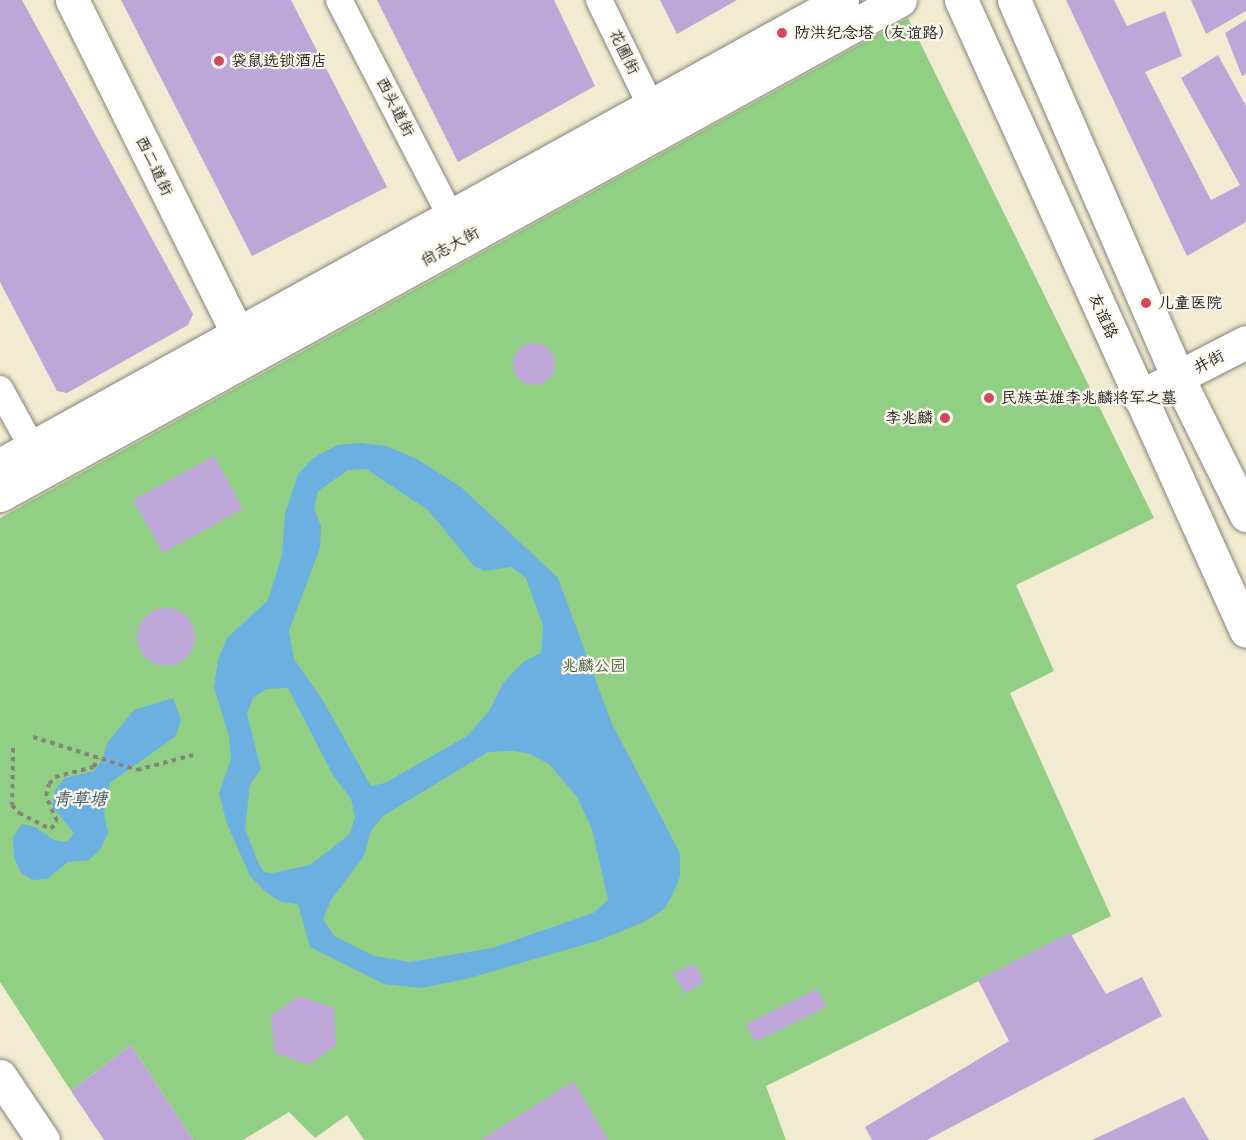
<!DOCTYPE html>
<meta charset="utf-8">
<style>
body{margin:0}
#map{position:relative;width:1246px;height:1140px;overflow:hidden;background:#f1ebd2;font-family:"Comic Neue","LXGW WenKai TC",sans-serif}
div>[style]{position:absolute}
.green>*{inset:0;background:#91cf84}
.water>*{inset:0;background:#6cb0e2}
.building>*{inset:0;background:#bea7d8}
.round{border-radius:50%}
.path>*{height:4px;margin-top:-2px;transform-origin:0;background:repeating-linear-gradient(90deg,#868477 0 4.5px,transparent 0 9px)}
.roads{filter:drop-shadow(0 0 2px #868477) drop-shadow(0 0 2px #868477)}
.minor>*{height:26px;margin:-13px;padding:0 13px;transform-origin:13px;border-radius:13px;background:#fff}
.tertiary>*{height:33px;margin:-16.5px;padding:0 16.5px;transform-origin:16.5px;border-radius:16.5px;background:#fff}
.secondary>*{height:33px;margin:-16.5px;padding:0 16.5px;transform-origin:16.5px;border-radius:16.5px;background:#fff}
.primary>*{height:33px;margin:-16.5px;padding:0 16.5px;transform-origin:16.5px;border-radius:16.5px;background:#fff}
.trunk>*{height:33px;margin:-16.5px;padding:0 16.5px;transform-origin:16.5px;border-radius:16.5px;background:#fff}
.dots>*{width:16px;height:16px;translate:-50% -50%;box-sizing:border-box;border:3px solid #fbf7ec;border-radius:50%}
span{translate:-50% -50%;white-space:nowrap;text-align:center;line-height:1.15;-webkit-text-stroke:4.5px #fbf7ec;paint-order:stroke}
.poi-label{font-size:16px;color:#1c1c1c}
.left{translate:0 -50%;text-align:left}
.right{translate:-100% -50%;text-align:right}
.street-label{font-size:16px;color:#1c1c1c}
.park-label{font-size:16px;color:#455b40}
.water-label{font-size:18px;color:#3c576b;font-style:italic}
</style>
<div id="map">
<div class="green">
<i style="clip-path:polygon(908px 18px,1154px 518px,1016px 585px,1054px 671px,1010px 693px,1111px 916px,766px 1086px,786px 1140px,364px 1140px,347px 1115px,315px 1138px,289px 1112px,243px 1140px,193px 1140px,131px 1045px,71px 1091px,0 982px,0 518px)"></i>
</div>
<div class="water">
<i style="clip-path:polygon(evenodd,360px 443px,386px 446px,417px 459px,461px 487px,558px 578px,612px 724px,680px 853px,680px 877px,672px 896px,664px 909px,644px 922px,597px 941px,466px 979px,421px 988px,384px 984px,310px 947px,298px 904px,281px 902px,267px 893px,250px 876px,227px 824px,219px 793px,231px 759px,229px 737px,214px 687px,218px 660px,227px 638px,268px 600px,282px 555px,285px 514px,298px 474px,313px 458px,338px 445px,360px 443px,366px 469px,428px 510px,474px 566px,484px 571px,512px 567px,526px 578px,543px 626px,541px 653px,523px 662px,503px 683px,489px 711px,467px 736px,385px 783px,371px 786px,322px 699px,294px 659px,289px 631px,320px 548px,321px 526px,314px 508px,318px 491px,348px 470px,366px 469px,360px 443px,288px 688px,333px 775px,351px 799px,355px 817px,350px 834px,310px 865px,272px 873px,264px 872px,258px 862px,245px 829px,250px 785px,261px 769px,247px 714px,253px 698px,266px 689px,288px 688px,360px 443px,513px 751px,530px 754px,549px 764px,577px 797px,592px 829px,608px 900px,593px 913px,492px 948px,410px 962px,374px 956px,334px 936px,323px 919px,331px 900px,364px 856px,371px 831px,383px 816px,488px 752px,513px 751px)"></i>
<i style="clip-path:polygon(173px 698px,181px 720px,176px 736px,110px 783px,104px 813px,108px 833px,100px 850px,89px 860px,68px 862px,47px 879px,33px 880px,21px 873px,14px 857px,13px 837px,22px 824px,35px 827px,54px 840px,67px 842px,74px 833px,52px 806px,55px 790px,65px 778px,94px 771px,103px 759px,107px 743px,134px 710px)"></i>
</div>
<div class="building">
<i style="clip-path:polygon(0 0,22px 0,193px 314px,188px 325px,67px 393px,57px 391px,0 282px)"></i>
<i style="clip-path:polygon(121px 0,291px 0,387px 187px,252px 256px)"></i>
<i style="clip-path:polygon(377px 0,554px 0,595px 86px,458px 162px)"></i>
<i style="clip-path:polygon(660px 0,737px 0,677px 34px)"></i>
<i style="clip-path:polygon(1066px 0,1114px 0,1127px 26px,1165px 11px,1182px 56px,1145px 72px,1211px 200px,1240px 185px,1181px 78px,1218px 55px,1246px 106px,1246px 222px,1187px 256px)"></i>
<i style="clip-path:polygon(1191px 0,1246px 0,1246px 11px,1206px 34px)"></i>
<i style="clip-path:polygon(1246px 20px,1246px 74px,1242px 76px,1225px 33px)"></i>
<i class="round" style="left:513px;top:343px;width:42px;height:42px"></i>
<i style="clip-path:polygon(214px 456px,243px 509px,163px 553px,133px 500px)"></i>
<i class="round" style="left:137px;top:608px;width:58px;height:58px"></i>
<i style="clip-path:polygon(1070px 933px,1106px 994px,1142px 977px,1162px 1016px,927px 1140px,872px 1140px,865px 1127px,1009px 1041px,978px 980px)"></i>
<i style="clip-path:polygon(695px 964px,704px 982px,685px 994px,673px 973px)"></i>
<i style="clip-path:polygon(817px 989px,827px 1007px,755px 1042px,746px 1024px)"></i>
<i style="clip-path:polygon(299px 996px,334px 1008px,336px 1045px,309px 1065px,275px 1053px,271px 1016px)"></i>
<i style="clip-path:polygon(131px 1045px,193px 1140px,104px 1140px,71px 1091px)"></i>
<i style="clip-path:polygon(574px 1081px,608px 1140px,481px 1140px)"></i>
<i style="clip-path:polygon(1184px 1097px,1209px 1140px,1092px 1140px)"></i>
</div>
<div class="path">
<i style="left:33px;top:737px;width:109px;rotate:17.6deg"></i>
<i style="left:137px;top:770px;width:58px;rotate:-15deg"></i>
<i style="left:13px;top:748px;width:57px;rotate:91deg"></i>
<i style="left:12px;top:805px;width:11px;rotate:49deg"></i>
<i style="left:19px;top:813px;width:36px;rotate:27deg"></i>
<i style="left:51px;top:829px;width:10px;rotate:-53deg"></i>
<i style="left:57px;top:821px;width:27px;rotate:-114deg"></i>
<i style="left:46px;top:796px;width:12px;rotate:-76deg"></i>
<i style="left:49px;top:784px;width:9px;rotate:-49deg"></i>
<i style="left:55px;top:777px;width:40px;rotate:-14.4deg"></i>
<i style="left:94px;top:767px;width:10px;rotate:-66deg"></i>
</div>
<div class="roads">
<div class="minor">
<i style="left:339px;top:0;width:242px;rotate:62.7deg"></i>
<i style="left:599px;top:0;width:116px;rotate:63.9deg"></i>
<i style="left:0;top:389px;width:66px;rotate:61.1deg"></i>
</div>
<div class="tertiary">
<i style="left:72px;top:0;width:372px;rotate:63.6deg"></i>
<i style="left:1139px;top:397px;width:120px;rotate:-27.2deg"></i>
</div>
<div class="secondary">
<i style="left:0;top:1076px;width:77px;rotate:56.1deg"></i>
</div>
<div class="primary">
<i style="left:0;top:465px;width:962px;rotate:-28.91deg"></i>
<i style="left:0;top:495px;width:1027px;rotate:-28.81deg"></i>
</div>
<div class="trunk">
<i style="left:961px;top:0;width:692px;rotate:65.69deg"></i>
<i style="left:1014px;top:0;width:412px;rotate:66.5deg"></i>
<i style="left:1178px;top:378px;width:153px;rotate:63.6deg"></i>
</div>
</div>
<div class="dots">
<i style="left:782px;top:33px;background:#d1495b"></i>
<i style="left:219px;top:61px;background:#d1495b"></i>
<i style="left:1146px;top:303px;background:#d1495b"></i>
<i style="left:989px;top:398px;background:#d1495b"></i>
<i style="left:945px;top:418px;background:#d1495b"></i>
</div>
<div class="poi-label">
<span class="left" style="left:794px;top:33px">防洪纪念塔（友谊路）</span>
<span class="left" style="left:231px;top:61px">袋鼠选锁酒店</span>
<span class="left" style="left:1158px;top:303px">儿童医院</span>
<span class="left" style="left:1001px;top:398px">民族英雄李兆麟将军之墓</span>
<span class="right" style="left:933px;top:418px">李兆麟</span>
</div>
<div class="street-label">
<span style="left:624px;top:52px;rotate:64deg">花圃街</span>
<span style="left:395px;top:107px;rotate:63deg">西头道街</span>
<span style="left:154px;top:166px;rotate:64deg">西二道街</span>
<span style="left:450px;top:247px;rotate:-29deg">尚志大街</span>
<span style="left:1103px;top:316px;rotate:66deg">友谊路</span>
<span style="left:1209px;top:362px;rotate:-28deg">井街</span>
</div>
<div class="park-label">
<span style="left:594px;top:666px">兆麟公园</span>
</div>
<div class="water-label">
<span style="left:80px;top:800px">青草塘</span>
</div>
</div>
